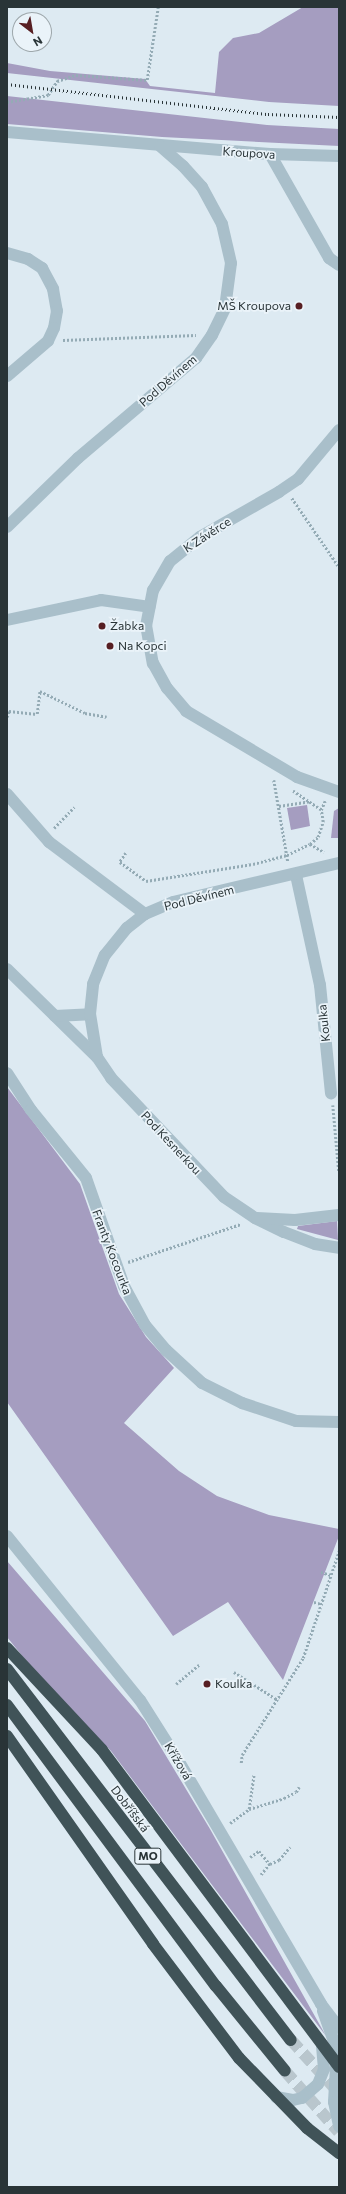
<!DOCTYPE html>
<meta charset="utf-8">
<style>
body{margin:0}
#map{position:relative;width:346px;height:2194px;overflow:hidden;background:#ddeaf2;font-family:Commissioner,sans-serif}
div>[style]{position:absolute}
.green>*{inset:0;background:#a59dc0}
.highway-tunnel>*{height:12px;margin-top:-6px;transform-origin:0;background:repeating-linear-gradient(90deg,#b9c6cd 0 12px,transparent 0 18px)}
.path>*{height:2.5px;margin-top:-1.25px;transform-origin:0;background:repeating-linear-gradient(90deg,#94abb5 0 2px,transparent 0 4px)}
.minor>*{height:12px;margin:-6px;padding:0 6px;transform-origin:6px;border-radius:6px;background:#a9bfca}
.highway>*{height:12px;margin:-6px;padding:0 6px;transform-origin:6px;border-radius:6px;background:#405358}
.rail>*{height:3px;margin-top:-1.5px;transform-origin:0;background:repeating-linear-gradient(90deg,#293437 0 1px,transparent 0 4px)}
.dots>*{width:11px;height:11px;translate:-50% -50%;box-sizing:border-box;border:2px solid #eaf3f9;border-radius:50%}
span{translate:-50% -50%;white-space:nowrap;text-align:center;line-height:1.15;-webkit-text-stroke:3.5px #eaf3f9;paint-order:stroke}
.shield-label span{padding:1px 3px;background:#eaf3f9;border:1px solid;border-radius:3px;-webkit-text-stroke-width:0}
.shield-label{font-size:11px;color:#293437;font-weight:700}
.street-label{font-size:12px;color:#293437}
.poi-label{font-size:12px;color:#293437}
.right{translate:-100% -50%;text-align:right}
.left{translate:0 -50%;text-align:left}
.frame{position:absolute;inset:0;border:8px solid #293437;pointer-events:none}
.north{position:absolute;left:12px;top:12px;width:40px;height:40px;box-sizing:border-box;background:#eaf3f9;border:1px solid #9da7ab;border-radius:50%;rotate:149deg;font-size:11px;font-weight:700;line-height:16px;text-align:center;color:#293437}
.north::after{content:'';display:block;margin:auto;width:14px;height:18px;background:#571f23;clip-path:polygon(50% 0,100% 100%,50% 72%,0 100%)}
</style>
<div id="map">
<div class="green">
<i style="clip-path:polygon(303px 7px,339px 7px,339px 106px,269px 102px,7px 73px,7px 63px,50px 71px,145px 79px,150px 86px,215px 93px,219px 52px,233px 38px,259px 33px)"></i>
<i style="clip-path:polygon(7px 96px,267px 125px,339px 129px,339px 146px,162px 137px,7px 124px)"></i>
<i style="clip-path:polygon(307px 805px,310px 826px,291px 830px,287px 808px)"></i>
<i style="clip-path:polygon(339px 808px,339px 838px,331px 838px,334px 811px)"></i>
<i style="clip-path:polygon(7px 1087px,80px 1184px,119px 1294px,146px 1337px,174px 1368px,124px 1423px,179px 1471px,217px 1496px,269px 1515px,339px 1529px,339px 1536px,283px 1680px,228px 1602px,173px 1636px,7px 1402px)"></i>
<i style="clip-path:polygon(337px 1221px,338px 1240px,297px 1229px,298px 1226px)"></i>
<i style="clip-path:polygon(7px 1561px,145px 1721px,210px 1829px,326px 2036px,111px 1751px,40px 1678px,7px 1637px)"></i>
</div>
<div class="highway-tunnel">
<i style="left:291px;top:2040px;width:72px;rotate:47.8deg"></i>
<i style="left:285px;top:2071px;width:81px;rotate:48.5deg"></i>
</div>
<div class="path">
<i style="left:7px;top:102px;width:42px;rotate:-9.7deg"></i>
<i style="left:48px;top:95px;width:17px;rotate:-57deg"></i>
<i style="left:57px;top:81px;width:20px;rotate:-18deg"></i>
<i style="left:76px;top:75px;width:71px;rotate:4deg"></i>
<i style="left:147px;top:80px;width:74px;rotate:-81.4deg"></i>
<i style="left:63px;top:340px;width:133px;rotate:-2.2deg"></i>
<i style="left:292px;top:498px;width:83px;rotate:55.7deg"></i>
<i style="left:7px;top:717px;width:6px;rotate:-72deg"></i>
<i style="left:9px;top:711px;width:28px;rotate:6deg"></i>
<i style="left:37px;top:714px;width:23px;rotate:-83deg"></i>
<i style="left:40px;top:691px;width:50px;rotate:26.1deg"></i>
<i style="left:85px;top:713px;width:22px;rotate:10deg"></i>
<i style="left:274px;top:780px;width:83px;rotate:80.3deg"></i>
<i style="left:279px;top:806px;width:31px;rotate:-9deg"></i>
<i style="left:321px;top:810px;width:10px;rotate:-66deg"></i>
<i style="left:54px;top:828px;width:29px;rotate:-46deg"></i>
<i style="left:310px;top:844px;width:16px;rotate:30deg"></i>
<i style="left:126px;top:853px;width:11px;rotate:124deg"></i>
<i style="left:120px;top:862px;width:32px;rotate:36deg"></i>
<i style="left:146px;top:881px;width:108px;rotate:-9deg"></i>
<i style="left:253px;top:864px;width:35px;rotate:-15deg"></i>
<i style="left:287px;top:855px;width:25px;rotate:-26deg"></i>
<i style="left:310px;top:844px;width:11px;rotate:-41deg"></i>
<i style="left:318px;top:837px;width:16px;rotate:-72deg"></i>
<i style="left:323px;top:822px;width:12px;rotate:-99deg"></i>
<i style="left:321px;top:810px;width:34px;rotate:-146deg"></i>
<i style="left:333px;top:1105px;width:67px;rotate:84.9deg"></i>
<i style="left:128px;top:1262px;width:119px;rotate:-18.6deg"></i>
<i style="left:321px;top:1572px;width:10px;rotate:17deg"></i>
<i style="left:314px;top:1602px;width:7px;rotate:16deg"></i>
<i style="left:234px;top:1672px;width:52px;rotate:32.5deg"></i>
<i style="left:176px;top:1684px;width:30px;rotate:-40deg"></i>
<i style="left:241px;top:1763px;width:8px;rotate:-83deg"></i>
<i style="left:242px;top:1755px;width:115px;rotate:-57.8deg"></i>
<i style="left:303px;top:1658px;width:113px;rotate:-71.4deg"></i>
<i style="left:249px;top:1809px;width:37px;rotate:-17deg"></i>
<i style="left:284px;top:1798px;width:13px;rotate:-27deg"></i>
<i style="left:296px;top:1792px;width:6px;rotate:-59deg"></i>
<i style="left:230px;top:1823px;width:24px;rotate:-36deg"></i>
<i style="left:249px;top:1809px;width:35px;rotate:-82deg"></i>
<i style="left:250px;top:1857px;width:11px;rotate:-34deg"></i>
<i style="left:259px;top:1851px;width:17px;rotate:50deg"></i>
<i style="left:270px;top:1864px;width:14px;rotate:129deg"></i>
<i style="left:270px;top:1864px;width:10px;rotate:-24deg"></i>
<i style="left:279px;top:1860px;width:17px;rotate:-50deg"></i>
</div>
<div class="minor">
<i style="left:7px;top:132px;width:264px;rotate:4.8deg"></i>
<i style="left:270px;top:154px;width:69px;rotate:1.7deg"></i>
<i style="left:270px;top:154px;width:120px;rotate:60.4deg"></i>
<i style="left:329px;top:258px;width:12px;rotate:35deg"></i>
<i style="left:7px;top:253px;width:22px;rotate:16deg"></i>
<i style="left:28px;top:259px;width:17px;rotate:33deg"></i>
<i style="left:42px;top:268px;width:24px;rotate:62deg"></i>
<i style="left:53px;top:289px;width:22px;rotate:80deg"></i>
<i style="left:57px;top:311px;width:17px;rotate:100deg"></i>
<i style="left:54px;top:328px;width:14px;rotate:115deg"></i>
<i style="left:48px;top:341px;width:54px;rotate:139.5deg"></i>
<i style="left:339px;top:430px;width:64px;rotate:129.9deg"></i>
<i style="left:298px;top:479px;width:23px;rotate:146deg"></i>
<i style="left:279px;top:492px;width:91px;rotate:150.3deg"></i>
<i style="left:200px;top:537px;width:38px;rotate:141deg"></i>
<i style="left:170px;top:561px;width:34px;rotate:120deg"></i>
<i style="left:153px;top:590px;width:36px;rotate:101deg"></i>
<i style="left:146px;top:625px;width:39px;rotate:80deg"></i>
<i style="left:153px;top:663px;width:29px;rotate:61deg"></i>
<i style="left:167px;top:688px;width:30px;rotate:50deg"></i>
<i style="left:186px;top:711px;width:129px;rotate:30.7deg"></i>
<i style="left:297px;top:777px;width:45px;rotate:19.7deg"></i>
<i style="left:7px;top:527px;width:99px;rotate:-44.2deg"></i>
<i style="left:78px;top:458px;width:155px;rotate:-40.3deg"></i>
<i style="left:196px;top:358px;width:28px;rotate:-55deg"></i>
<i style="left:212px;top:335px;width:30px;rotate:-64deg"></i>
<i style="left:225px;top:308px;width:45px;rotate:-82.4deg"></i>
<i style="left:231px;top:263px;width:40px;rotate:-103deg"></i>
<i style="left:222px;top:224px;width:42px;rotate:-118.4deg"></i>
<i style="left:202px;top:187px;width:28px;rotate:-132deg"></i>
<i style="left:183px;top:166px;width:30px;rotate:-139deg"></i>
<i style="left:7px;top:620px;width:96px;rotate:-12deg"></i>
<i style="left:101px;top:600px;width:49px;rotate:8.1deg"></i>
<i style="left:7px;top:794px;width:64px;rotate:48.8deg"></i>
<i style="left:49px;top:842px;width:120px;rotate:36.9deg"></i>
<i style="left:296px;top:875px;width:113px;rotate:77.7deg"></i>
<i style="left:320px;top:985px;width:109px;rotate:84.2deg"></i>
<i style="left:7px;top:969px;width:126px;rotate:44.4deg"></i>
<i style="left:97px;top:1057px;width:25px;rotate:56deg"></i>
<i style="left:111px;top:1078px;width:164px;rotate:46.5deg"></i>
<i style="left:224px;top:1197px;width:37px;rotate:34deg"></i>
<i style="left:255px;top:1218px;width:32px;rotate:26deg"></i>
<i style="left:284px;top:1232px;width:33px;rotate:21deg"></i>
<i style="left:315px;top:1244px;width:24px;rotate:9deg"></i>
<i style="left:55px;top:1016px;width:35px;rotate:-3deg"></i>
<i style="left:97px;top:1057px;width:44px;rotate:-99.2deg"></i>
<i style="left:90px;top:1014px;width:30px;rotate:-84deg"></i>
<i style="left:93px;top:984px;width:31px;rotate:-68deg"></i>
<i style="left:105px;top:955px;width:35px;rotate:-51deg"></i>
<i style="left:127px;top:928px;width:23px;rotate:-38deg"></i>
<i style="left:145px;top:914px;width:30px;rotate:-23deg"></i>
<i style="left:173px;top:902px;width:171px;rotate:-13.2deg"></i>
<i style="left:7px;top:1073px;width:44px;rotate:57deg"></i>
<i style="left:31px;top:1110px;width:87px;rotate:51deg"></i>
<i style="left:86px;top:1178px;width:114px;rotate:70.6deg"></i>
<i style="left:124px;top:1286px;width:44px;rotate:61.7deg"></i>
<i style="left:145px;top:1325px;width:33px;rotate:50deg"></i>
<i style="left:166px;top:1350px;width:49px;rotate:42.5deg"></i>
<i style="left:202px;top:1383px;width:45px;rotate:26.6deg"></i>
<i style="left:242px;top:1403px;width:57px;rotate:18.4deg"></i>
<i style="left:296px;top:1421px;width:43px;rotate:1.3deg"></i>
<i style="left:257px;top:1218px;width:38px;rotate:3deg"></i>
<i style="left:295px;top:1220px;width:44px;rotate:-6.5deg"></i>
<i style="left:7px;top:1536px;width:211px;rotate:51deg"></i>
<i style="left:140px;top:1700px;width:71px;rotate:57.7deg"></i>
<i style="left:178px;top:1760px;width:283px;rotate:59.6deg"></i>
<i style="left:321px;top:2004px;width:30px;rotate:53deg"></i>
<i style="left:323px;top:2011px;width:41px;rotate:70.3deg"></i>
<i style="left:337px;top:2050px;width:52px;rotate:93.3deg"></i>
<i style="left:334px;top:2102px;width:25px;rotate:78deg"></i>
<i style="left:276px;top:2097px;width:17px;rotate:10deg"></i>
<i style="left:293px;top:2100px;width:9px;rotate:-13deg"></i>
<i style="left:302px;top:2098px;width:21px;rotate:-41deg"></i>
<i style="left:318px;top:2084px;width:16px;rotate:-68deg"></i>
<i style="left:324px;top:2069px;width:25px;rotate:-95deg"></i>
</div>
<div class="highway">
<i style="left:7px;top:1648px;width:139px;rotate:47deg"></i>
<i style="left:102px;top:1750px;width:396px;rotate:53.2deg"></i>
<i style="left:7px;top:1669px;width:467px;rotate:52.6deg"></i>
<i style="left:7px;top:1705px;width:350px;rotate:53.4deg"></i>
<i style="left:216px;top:1986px;width:109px;rotate:50.9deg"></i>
<i style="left:7px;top:1736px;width:254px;rotate:54.9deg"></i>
<i style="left:153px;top:1944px;width:143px;rotate:53deg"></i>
<i style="left:239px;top:2058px;width:98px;rotate:45.8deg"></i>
<i style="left:307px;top:2128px;width:41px;rotate:38deg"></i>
</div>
<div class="rail">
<i style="left:7px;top:84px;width:263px;rotate:6.6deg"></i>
<i style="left:268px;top:114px;width:71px;rotate:2.4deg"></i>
</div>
<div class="dots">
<i style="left:299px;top:306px;background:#571f23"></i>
<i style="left:102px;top:626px;background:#571f23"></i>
<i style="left:110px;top:646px;background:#571f23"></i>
<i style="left:207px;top:1684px;background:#571f23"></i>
</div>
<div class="shield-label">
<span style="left:148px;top:1856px">MO</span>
</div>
<div class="street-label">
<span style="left:249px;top:153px;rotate:4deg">Kroupova</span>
<span style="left:168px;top:381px;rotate:-41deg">Pod Děvínem</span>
<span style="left:207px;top:535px;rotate:-33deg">K Závěrce</span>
<span style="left:199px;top:898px;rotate:-14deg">Pod Děvínem</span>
<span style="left:324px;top:1023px;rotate:-96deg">Koulka</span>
<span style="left:171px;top:1143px;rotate:47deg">Pod Kesnerkou</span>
<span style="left:112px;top:1252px;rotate:69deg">Franty Kocourka</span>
<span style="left:178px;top:1761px;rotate:59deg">Křížová</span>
<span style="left:130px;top:1809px;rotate:53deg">Dobříšská</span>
</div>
<div class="poi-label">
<span class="right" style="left:291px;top:306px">MŠ Kroupova</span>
<span class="left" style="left:110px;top:626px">Žabka</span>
<span class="left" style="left:118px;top:646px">Na Kopci</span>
<span class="left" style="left:215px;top:1684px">Koulka</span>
</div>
<div class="frame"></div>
<div class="north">N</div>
</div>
